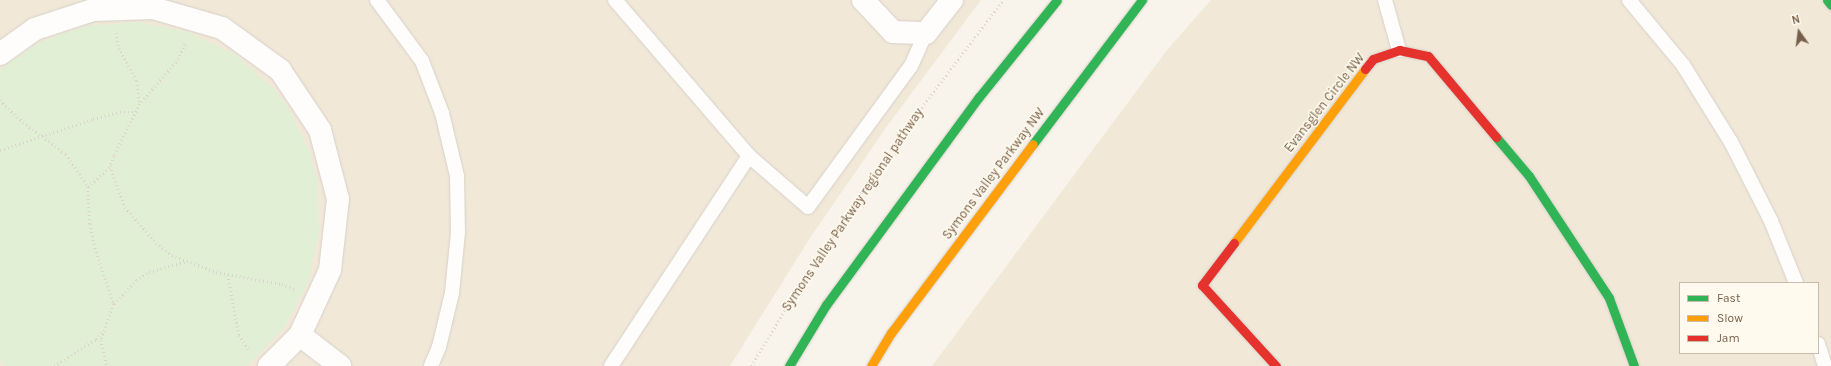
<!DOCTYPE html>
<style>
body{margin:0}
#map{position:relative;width:1831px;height:366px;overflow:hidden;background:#f8f4eb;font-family:Karla,sans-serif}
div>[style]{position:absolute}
.residential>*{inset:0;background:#f1e8d8}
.green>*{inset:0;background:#e1f0d5}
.path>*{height:2.5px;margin-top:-1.25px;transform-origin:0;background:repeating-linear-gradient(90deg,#dbd4cd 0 1px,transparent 0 4px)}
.roads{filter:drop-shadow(0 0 1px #d7d1c9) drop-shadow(0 0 1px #d7d1c9)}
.lane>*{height:14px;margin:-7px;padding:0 7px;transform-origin:7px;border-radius:7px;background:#fefdfc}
.street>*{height:22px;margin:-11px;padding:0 11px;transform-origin:11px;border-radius:11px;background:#fefdfc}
.fast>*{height:9px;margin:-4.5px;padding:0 4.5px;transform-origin:4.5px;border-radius:4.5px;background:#30b455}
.slow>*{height:9px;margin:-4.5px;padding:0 4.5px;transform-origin:4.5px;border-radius:4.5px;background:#ff9f0a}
.jam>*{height:9px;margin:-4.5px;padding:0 4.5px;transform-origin:4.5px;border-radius:4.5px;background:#e5322d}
span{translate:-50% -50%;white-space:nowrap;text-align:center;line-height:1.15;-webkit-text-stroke:3px #fffaed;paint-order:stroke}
.street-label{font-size:13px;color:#775f49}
.legend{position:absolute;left:1679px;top:282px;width:140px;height:72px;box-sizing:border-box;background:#fffaed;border:1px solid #c9bcab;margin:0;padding:5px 7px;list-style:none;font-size:12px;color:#775f49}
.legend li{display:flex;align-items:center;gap:8px;height:20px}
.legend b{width:20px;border:1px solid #c9bcab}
.north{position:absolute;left:1779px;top:12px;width:40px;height:40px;-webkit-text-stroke:3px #fffaed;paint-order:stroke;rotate:346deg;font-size:11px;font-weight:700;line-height:16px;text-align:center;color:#775f49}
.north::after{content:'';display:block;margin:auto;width:14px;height:18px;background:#775f49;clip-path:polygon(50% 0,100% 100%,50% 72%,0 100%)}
</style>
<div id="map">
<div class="residential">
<i style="clip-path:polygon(0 0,981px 0,885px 129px,810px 238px,730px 366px,0 366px)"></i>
<i style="clip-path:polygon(evenodd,1211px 0,1831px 0,1831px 366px,932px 366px,1167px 50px,1211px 0,1680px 283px,1818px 283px,1818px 353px,1680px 353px,1680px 283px)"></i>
</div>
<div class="green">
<i style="clip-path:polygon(137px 22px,188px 32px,234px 54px,273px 88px,289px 109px,311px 156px,317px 181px,319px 232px,308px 283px,284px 328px,247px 366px,6px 366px,0 361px,0 70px,37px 44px,61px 34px,86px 26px)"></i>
</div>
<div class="path">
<i style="left:116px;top:33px;width:15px;rotate:79deg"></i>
<i style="left:119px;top:48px;width:38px;rotate:61deg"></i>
<i style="left:137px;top:81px;width:23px;rotate:83deg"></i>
<i style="left:185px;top:44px;width:16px;rotate:112deg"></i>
<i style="left:179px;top:59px;width:60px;rotate:130.9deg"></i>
<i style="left:140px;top:104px;width:58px;rotate:116.6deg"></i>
<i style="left:114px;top:156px;width:11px;rotate:112deg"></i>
<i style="left:110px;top:166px;width:44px;rotate:69.9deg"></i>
<i style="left:125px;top:207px;width:48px;rotate:49.3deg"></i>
<i style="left:156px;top:243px;width:20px;rotate:37deg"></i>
<i style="left:172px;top:255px;width:47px;rotate:21.1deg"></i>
<i style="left:216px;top:272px;width:67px;rotate:10.3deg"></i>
<i style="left:282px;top:284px;width:14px;rotate:21deg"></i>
<i style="left:0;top:100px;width:32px;rotate:44deg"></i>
<i style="left:23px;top:122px;width:54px;rotate:36.7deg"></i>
<i style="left:66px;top:154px;width:40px;rotate:56deg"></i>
<i style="left:88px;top:187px;width:37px;rotate:87deg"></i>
<i style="left:90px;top:224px;width:25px;rotate:78deg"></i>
<i style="left:95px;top:248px;width:59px;rotate:71.3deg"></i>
<i style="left:114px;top:304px;width:38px;rotate:110deg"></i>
<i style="left:101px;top:340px;width:27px;rotate:77deg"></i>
<i style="left:0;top:150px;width:98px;rotate:-18.4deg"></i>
<i style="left:93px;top:119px;width:28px;rotate:-15deg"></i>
<i style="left:120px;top:112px;width:17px"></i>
<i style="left:88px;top:187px;width:30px;rotate:-42deg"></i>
<i style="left:228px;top:275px;width:61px;rotate:79.6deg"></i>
<i style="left:239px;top:335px;width:20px;rotate:57deg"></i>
<i style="left:114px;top:304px;width:33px;rotate:-47deg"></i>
<i style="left:136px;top:280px;width:15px;rotate:-32deg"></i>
<i style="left:149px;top:272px;width:37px;rotate:-16deg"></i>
<i style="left:54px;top:366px;width:50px;rotate:-32.7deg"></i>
<i style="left:96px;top:339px;width:9px;rotate:-49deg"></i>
<i style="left:751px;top:366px;width:89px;rotate:-58.8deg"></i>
<i style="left:797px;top:290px;width:169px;rotate:-56.6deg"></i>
<i style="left:890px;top:149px;width:187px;rotate:-52.8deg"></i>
</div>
<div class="roads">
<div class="lane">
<i style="left:377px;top:0;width:76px;rotate:53.6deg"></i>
<i style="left:422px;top:61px;width:56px;rotate:69deg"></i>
<i style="left:442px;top:113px;width:65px;rotate:76.6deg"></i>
<i style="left:457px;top:176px;width:56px;rotate:89deg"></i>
<i style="left:458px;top:232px;width:61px;rotate:95.6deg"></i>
<i style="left:452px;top:293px;width:56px;rotate:103.5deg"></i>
<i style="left:439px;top:347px;width:21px;rotate:113deg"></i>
<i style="left:615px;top:0;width:206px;rotate:49.3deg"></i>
<i style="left:749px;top:156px;width:78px;rotate:40.8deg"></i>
<i style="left:808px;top:207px;width:175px;rotate:-53.9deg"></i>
<i style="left:911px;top:66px;width:36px;rotate:-66deg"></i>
<i style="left:1385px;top:0;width:52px;rotate:74.4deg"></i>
<i style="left:1629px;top:0;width:85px;rotate:50.3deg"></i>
<i style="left:1683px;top:65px;width:91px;rotate:58.1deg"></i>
<i style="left:1731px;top:142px;width:89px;rotate:63.1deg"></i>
<i style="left:1771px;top:221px;width:67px;rotate:68deg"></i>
<i style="left:1818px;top:344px;width:23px;rotate:72deg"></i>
<i style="left:611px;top:366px;width:251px;rotate:-56.7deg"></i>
</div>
<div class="street">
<i style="left:863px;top:0;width:44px;rotate:46.8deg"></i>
<i style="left:893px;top:32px;width:33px;rotate:2deg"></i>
<i style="left:926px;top:33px;width:42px;rotate:-51.8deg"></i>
<i style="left:0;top:54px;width:43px;rotate:-35.5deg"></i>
<i style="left:35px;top:29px;width:61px;rotate:-18.1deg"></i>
<i style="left:93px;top:10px;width:60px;rotate:-1.9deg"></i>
<i style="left:153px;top:8px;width:72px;rotate:16.2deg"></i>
<i style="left:222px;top:28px;width:72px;rotate:35.9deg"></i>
<i style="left:280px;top:70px;width:72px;rotate:56.3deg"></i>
<i style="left:320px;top:130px;width:71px;rotate:75.4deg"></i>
<i style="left:338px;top:199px;width:71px;rotate:96.4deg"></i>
<i style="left:330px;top:270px;width:72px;rotate:114.8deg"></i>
<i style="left:300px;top:335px;width:44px;rotate:135deg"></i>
<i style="left:300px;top:335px;width:51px;rotate:37.8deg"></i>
</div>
<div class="fast">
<i style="left:1827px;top:0;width:6px;rotate:51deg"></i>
<i style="left:1496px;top:137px;width:51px;rotate:49.8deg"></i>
<i style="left:1529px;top:176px;width:146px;rotate:56.7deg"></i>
<i style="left:1609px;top:298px;width:72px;rotate:69.8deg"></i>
<i style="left:1033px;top:144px;width:181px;rotate:-52.9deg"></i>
<i style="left:789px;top:366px;width:71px;rotate:-58.8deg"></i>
<i style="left:826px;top:305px;width:258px;rotate:-53.7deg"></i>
<i style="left:979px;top:97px;width:124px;rotate:-51.2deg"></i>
</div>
<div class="slow">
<i style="left:1234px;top:243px;width:218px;rotate:-53deg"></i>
<i style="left:871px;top:366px;width:39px;rotate:-59deg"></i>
<i style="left:891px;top:333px;width:236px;rotate:-53.1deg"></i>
</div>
<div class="jam">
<i style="left:1365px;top:69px;width:13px;rotate:-51deg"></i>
<i style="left:1373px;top:59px;width:28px;rotate:-19deg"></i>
<i style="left:1399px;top:50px;width:30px;rotate:12deg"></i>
<i style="left:1428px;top:56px;width:106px;rotate:50deg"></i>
<i style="left:1234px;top:243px;width:53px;rotate:127.3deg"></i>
<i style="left:1202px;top:285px;width:110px;rotate:47.6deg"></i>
</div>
</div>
<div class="street-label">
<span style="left:1325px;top:103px;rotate:-52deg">Evansglen Circle NW</span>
<span style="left:994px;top:174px;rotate:-53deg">Symons Valley Parkway NW</span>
<span style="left:853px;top:210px;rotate:-56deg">Symons Valley Parkway regional pathway</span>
</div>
<ul class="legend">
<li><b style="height:5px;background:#30b455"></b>Fast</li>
<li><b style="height:5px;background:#ff9f0a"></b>Slow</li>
<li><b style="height:5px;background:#e5322d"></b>Jam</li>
</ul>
<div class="north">N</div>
</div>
